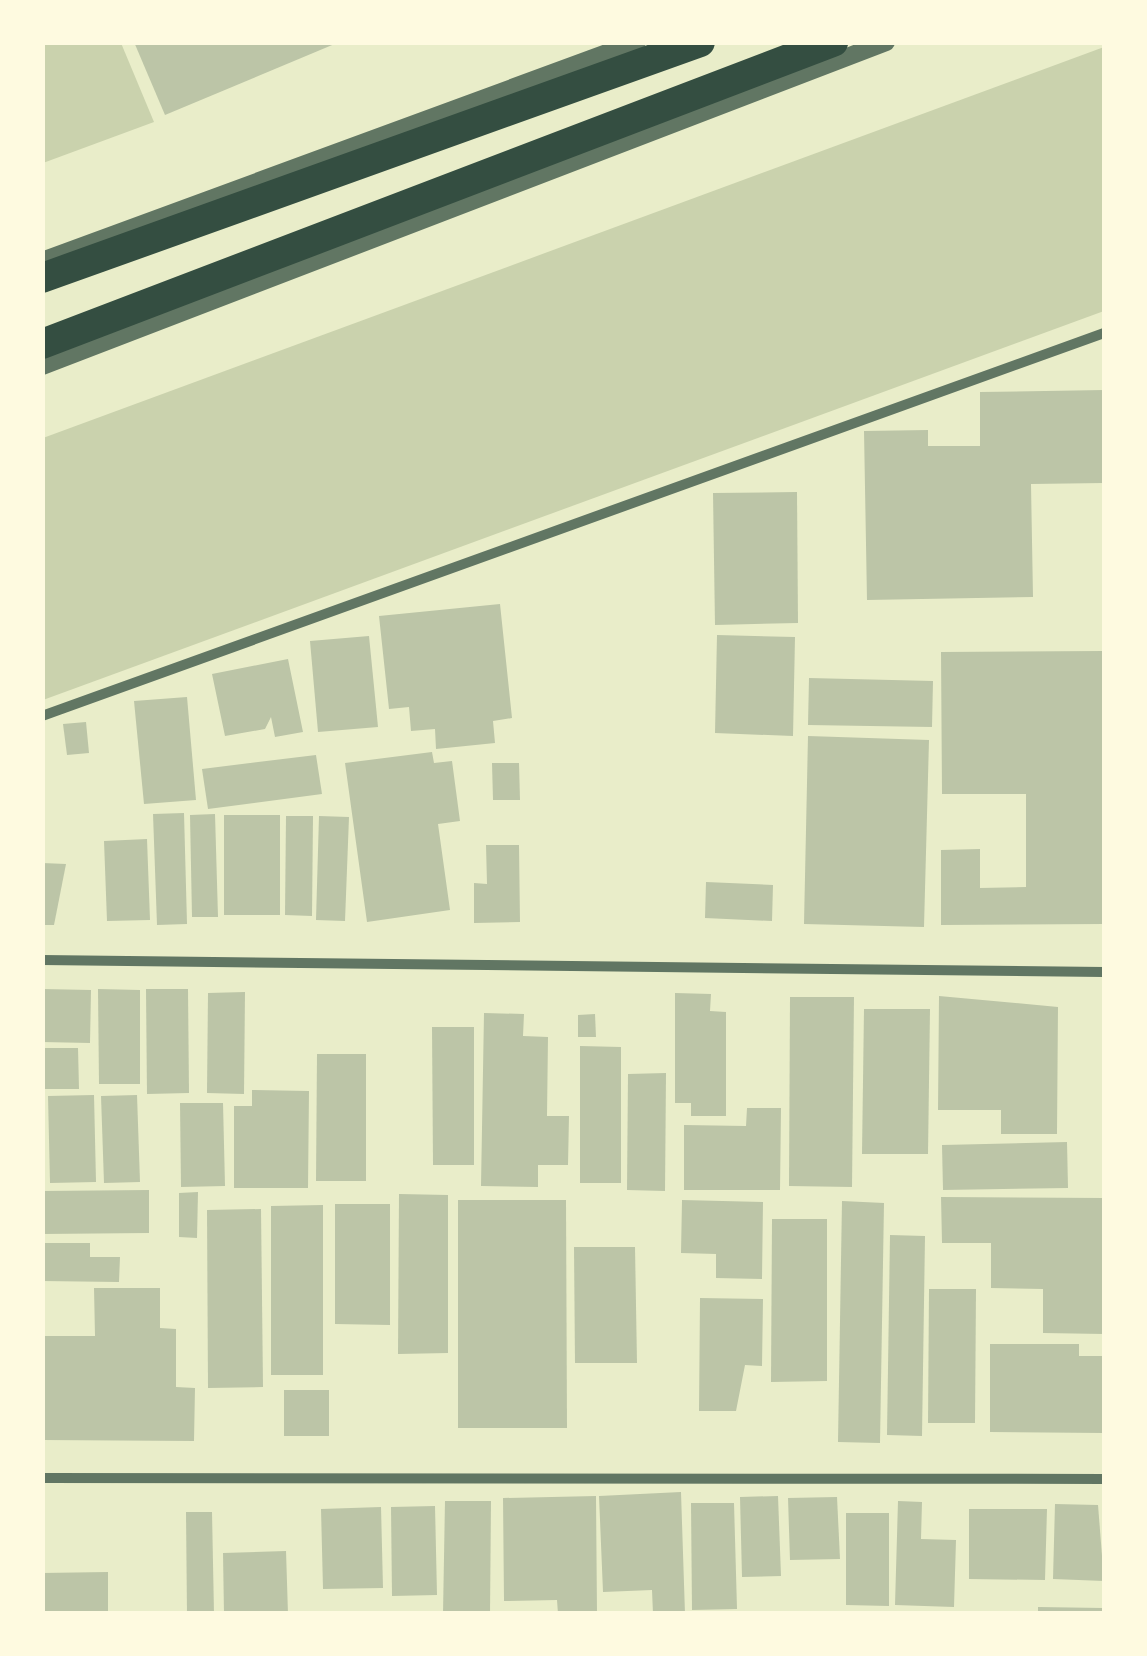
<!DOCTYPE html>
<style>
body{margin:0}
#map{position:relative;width:1147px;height:1656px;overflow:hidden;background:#e9edc9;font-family:Raleway,sans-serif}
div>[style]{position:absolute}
.green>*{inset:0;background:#cad2ad}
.building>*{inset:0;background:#bcc5a7}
.minor>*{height:10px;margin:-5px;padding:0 5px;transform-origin:5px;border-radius:5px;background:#617663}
.tertiary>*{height:18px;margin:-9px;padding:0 9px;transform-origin:9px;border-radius:9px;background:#617663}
.motorway>*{height:30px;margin:-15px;padding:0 15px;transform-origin:15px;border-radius:15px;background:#344e41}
span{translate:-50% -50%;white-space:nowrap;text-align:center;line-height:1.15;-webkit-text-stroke:8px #fefae0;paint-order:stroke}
.frame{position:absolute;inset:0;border:45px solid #fefae0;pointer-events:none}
</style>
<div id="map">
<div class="green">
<i style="clip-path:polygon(43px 42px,121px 43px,154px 122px,43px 163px)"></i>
<i style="clip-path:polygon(1104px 47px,1104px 311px,43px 700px,43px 438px)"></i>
</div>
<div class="building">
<i style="clip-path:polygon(134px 42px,337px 42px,337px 43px,165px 115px)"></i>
<i style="clip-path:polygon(1104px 390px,1104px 483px,1031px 484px,1033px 597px,867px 600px,864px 431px,928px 430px,928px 446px,980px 446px,980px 392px)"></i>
<i style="clip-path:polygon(797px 492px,798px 623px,715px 625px,713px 493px)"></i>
<i style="clip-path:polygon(500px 604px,512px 718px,493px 721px,495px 743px,436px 749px,435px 729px,411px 731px,409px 707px,389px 709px,379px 616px)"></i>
<i style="clip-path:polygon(717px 635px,795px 637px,793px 736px,715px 733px)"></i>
<i style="clip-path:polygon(369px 636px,378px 727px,318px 732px,310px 641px)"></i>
<i style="clip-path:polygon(1104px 651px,1104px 924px,941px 925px,941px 850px,980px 849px,980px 888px,1026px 887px,1026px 794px,942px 794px,941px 652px)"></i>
<i style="clip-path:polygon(288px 659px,303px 732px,275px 737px,271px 717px,265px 729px,225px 736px,212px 674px)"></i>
<i style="clip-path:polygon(809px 678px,933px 681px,932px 727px,808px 725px)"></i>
<i style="clip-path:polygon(187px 697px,196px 800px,144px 804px,134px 701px)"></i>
<i style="clip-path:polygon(86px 722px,89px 753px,67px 755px,63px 724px)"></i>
<i style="clip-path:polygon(808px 736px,929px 740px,924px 927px,804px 924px)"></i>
<i style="clip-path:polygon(432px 752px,434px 763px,452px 761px,460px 821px,438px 824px,450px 910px,367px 922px,345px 763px)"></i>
<i style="clip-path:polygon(316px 755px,322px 794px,208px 809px,202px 769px)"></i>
<i style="clip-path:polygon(492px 763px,519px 763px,520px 800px,493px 800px)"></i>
<i style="clip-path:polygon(184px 813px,187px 924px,157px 925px,153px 814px)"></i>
<i style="clip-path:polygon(215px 814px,218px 917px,192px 917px,190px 815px)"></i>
<i style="clip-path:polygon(224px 815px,280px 815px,280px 915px,224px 915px)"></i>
<i style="clip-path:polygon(286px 816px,313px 816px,312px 916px,285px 915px)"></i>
<i style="clip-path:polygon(319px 816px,349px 817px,345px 921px,316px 920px)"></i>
<i style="clip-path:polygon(147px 839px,150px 920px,107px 921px,104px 841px)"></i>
<i style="clip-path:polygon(486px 845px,519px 845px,520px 922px,474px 923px,474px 883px,487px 884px)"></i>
<i style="clip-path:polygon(42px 863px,66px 864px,54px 925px,42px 925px)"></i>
<i style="clip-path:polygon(706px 882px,773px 885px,772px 921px,705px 918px)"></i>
<i style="clip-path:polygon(42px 989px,91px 990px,90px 1043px,42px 1042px)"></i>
<i style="clip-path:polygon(98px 989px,140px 990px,140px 1084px,99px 1084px)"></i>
<i style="clip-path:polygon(146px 989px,188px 989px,189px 1093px,147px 1094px)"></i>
<i style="clip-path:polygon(245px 992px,244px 1094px,207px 1093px,208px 993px)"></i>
<i style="clip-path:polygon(675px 993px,711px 994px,710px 1011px,726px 1012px,726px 1116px,691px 1116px,691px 1103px,675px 1103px)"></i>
<i style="clip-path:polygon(939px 996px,1058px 1007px,1057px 1134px,1001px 1134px,1001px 1110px,938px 1110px)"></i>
<i style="clip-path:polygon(790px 997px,854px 997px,852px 1187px,789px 1186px)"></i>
<i style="clip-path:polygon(864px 1009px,930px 1009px,928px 1154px,862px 1154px)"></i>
<i style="clip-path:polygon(484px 1013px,524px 1014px,523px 1036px,548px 1037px,547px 1116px,569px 1116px,568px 1165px,538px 1165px,538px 1187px,481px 1186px)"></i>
<i style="clip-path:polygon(595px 1014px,596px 1037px,578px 1037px,578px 1015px)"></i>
<i style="clip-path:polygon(432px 1027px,474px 1027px,474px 1165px,433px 1165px)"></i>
<i style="clip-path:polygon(580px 1046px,621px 1047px,621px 1183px,580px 1183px)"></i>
<i style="clip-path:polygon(42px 1048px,78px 1048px,79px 1089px,42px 1089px)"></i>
<i style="clip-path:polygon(317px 1054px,366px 1054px,366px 1181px,316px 1181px)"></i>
<i style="clip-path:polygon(666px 1073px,665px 1191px,627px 1190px,628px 1074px)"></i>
<i style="clip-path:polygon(252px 1090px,309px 1091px,308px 1188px,234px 1188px,234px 1106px,252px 1106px)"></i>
<i style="clip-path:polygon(94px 1095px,96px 1182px,50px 1183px,48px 1096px)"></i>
<i style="clip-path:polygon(137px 1095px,140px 1182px,104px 1183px,101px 1096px)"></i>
<i style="clip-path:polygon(180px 1103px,223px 1103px,225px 1186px,181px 1187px)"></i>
<i style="clip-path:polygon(747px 1108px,781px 1108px,780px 1190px,684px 1190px,684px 1125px,746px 1126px)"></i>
<i style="clip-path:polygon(1067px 1142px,1068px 1188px,943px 1190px,942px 1145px)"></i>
<i style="clip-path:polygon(149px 1190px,149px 1233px,42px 1234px,42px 1191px)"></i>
<i style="clip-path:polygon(198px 1192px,197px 1238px,179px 1237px,179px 1193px)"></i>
<i style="clip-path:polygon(399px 1194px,448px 1195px,448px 1353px,398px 1354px)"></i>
<i style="clip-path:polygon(941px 1197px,1104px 1198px,1104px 1334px,1043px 1333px,1043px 1289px,991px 1288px,991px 1243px,942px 1243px)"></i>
<i style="clip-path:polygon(458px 1200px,566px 1200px,567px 1428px,458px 1428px)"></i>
<i style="clip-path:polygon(682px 1200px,763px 1202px,762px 1279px,716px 1278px,716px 1254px,681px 1253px)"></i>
<i style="clip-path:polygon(842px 1201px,884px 1203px,880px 1443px,838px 1442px)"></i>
<i style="clip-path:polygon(335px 1204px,390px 1204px,390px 1325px,335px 1324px)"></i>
<i style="clip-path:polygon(323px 1205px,323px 1375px,271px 1375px,271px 1206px)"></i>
<i style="clip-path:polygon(261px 1209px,263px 1387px,208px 1388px,207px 1210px)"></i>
<i style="clip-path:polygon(772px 1219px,827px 1219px,827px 1381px,771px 1382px)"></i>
<i style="clip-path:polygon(890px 1235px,925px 1236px,922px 1436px,887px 1435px)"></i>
<i style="clip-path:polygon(42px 1243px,90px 1243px,90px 1257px,120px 1257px,119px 1282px,42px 1281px)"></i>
<i style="clip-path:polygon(574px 1247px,635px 1247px,637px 1363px,575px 1363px)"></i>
<i style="clip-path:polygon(94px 1288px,160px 1288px,160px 1328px,176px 1329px,176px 1387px,195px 1388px,194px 1441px,42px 1440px,42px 1336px,95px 1336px)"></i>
<i style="clip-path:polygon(929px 1289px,976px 1289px,975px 1423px,928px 1423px)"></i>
<i style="clip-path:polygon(700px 1298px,763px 1299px,762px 1366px,745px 1365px,736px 1411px,699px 1411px)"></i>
<i style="clip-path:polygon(990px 1344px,1079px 1344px,1079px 1356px,1104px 1356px,1104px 1433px,990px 1432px)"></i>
<i style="clip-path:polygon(284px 1390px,329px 1390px,329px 1436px,284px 1436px)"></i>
<i style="clip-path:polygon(681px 1492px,685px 1614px,653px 1614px,652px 1590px,603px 1592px,599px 1496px)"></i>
<i style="clip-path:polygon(596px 1496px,597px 1614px,558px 1614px,557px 1600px,504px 1601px,503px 1498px)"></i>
<i style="clip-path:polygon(778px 1496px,781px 1576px,742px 1577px,740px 1497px)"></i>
<i style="clip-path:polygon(837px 1497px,840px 1559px,790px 1560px,788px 1498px)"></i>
<i style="clip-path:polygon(445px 1501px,491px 1501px,490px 1614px,443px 1614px)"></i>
<i style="clip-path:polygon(898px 1501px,922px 1502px,921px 1539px,956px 1540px,954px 1607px,895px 1605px)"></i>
<i style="clip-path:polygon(691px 1503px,734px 1503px,737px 1609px,692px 1610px)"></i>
<i style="clip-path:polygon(1055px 1504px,1098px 1505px,1104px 1581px,1053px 1579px)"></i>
<i style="clip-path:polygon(435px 1506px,437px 1595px,392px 1596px,391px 1507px)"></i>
<i style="clip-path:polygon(381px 1507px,383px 1588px,323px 1589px,321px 1509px)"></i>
<i style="clip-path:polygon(969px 1509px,1047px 1509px,1045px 1580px,969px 1579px)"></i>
<i style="clip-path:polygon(186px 1512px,212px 1512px,214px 1614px,187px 1614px)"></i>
<i style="clip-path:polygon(846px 1513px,889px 1513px,889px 1606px,846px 1605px)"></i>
<i style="clip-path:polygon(286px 1551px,288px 1614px,224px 1614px,223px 1553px)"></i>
<i style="clip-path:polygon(108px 1572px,108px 1613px,42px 1614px,42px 1573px)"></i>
<i style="clip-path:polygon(1038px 1607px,1103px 1608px,1102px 1614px,1038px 1614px)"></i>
</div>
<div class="minor">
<i style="left:42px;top:716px;width:1129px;rotate:-19.83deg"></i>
<i style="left:42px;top:960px;width:1062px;rotate:0.65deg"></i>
<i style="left:42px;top:1478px;width:1062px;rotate:0.05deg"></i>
</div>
<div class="tertiary">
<i style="left:42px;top:261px;width:634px;rotate:-20.21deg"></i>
<i style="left:42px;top:366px;width:904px;rotate:-21deg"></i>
</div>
<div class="motorway">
<i style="left:42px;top:278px;width:699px;rotate:-19.73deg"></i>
<i style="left:42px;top:344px;width:847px;rotate:-20.9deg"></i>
</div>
<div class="frame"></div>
</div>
